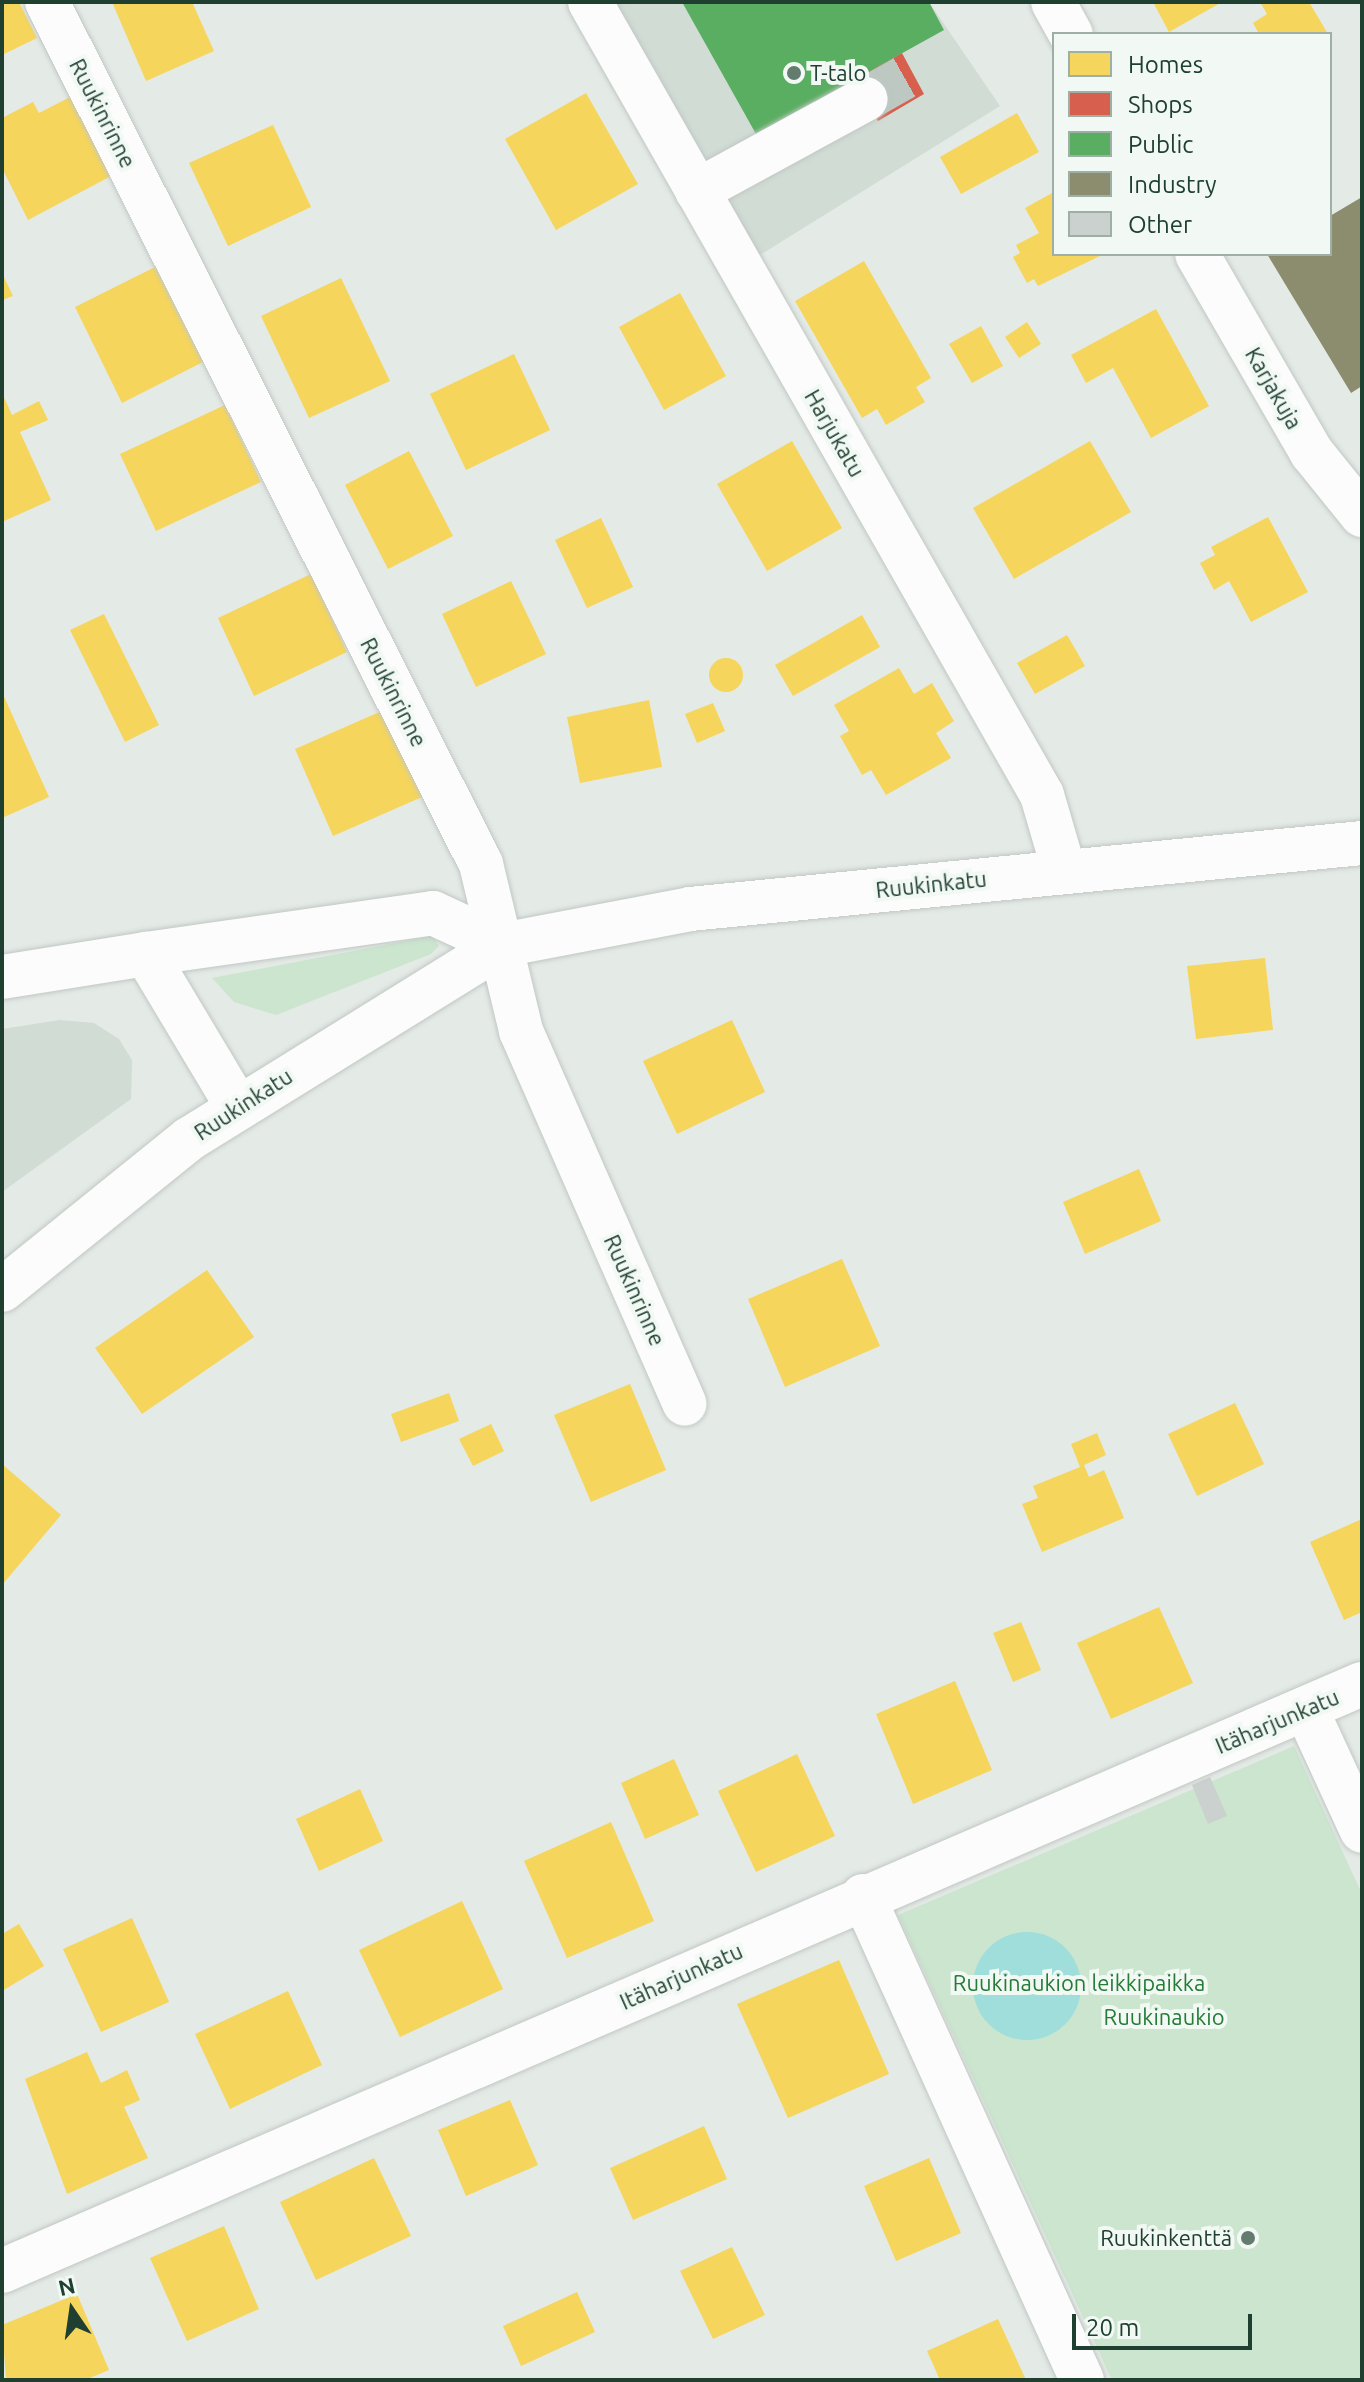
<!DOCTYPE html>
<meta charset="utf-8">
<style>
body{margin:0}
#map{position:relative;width:1364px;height:2382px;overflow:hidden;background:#e4eae6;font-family:Ubuntu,sans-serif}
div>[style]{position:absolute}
.built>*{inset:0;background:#d1dcd5}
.green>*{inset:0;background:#cbe5ce}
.water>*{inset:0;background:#9fdedb}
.round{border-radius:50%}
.homes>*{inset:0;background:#f6d55c}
.shops>*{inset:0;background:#d6604d}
.public>*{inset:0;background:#5aae61}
.industry>*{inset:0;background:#8c8c6e}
.building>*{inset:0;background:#cad1ce}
.minor-tunnel>*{height:44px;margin-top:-22px;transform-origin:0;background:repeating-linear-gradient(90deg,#bdc8c2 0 44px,transparent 0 66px)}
.roads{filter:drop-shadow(0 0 2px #c1c7c3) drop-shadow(0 0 2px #c1c7c3)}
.minor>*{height:44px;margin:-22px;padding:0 22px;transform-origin:22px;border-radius:22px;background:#fbfcfb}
.dots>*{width:22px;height:22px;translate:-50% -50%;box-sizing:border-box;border:4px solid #f2f9f4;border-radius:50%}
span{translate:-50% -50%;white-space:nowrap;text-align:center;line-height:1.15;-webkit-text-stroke:8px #f2f9f4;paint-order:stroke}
.poi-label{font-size:22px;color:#1f4031}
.left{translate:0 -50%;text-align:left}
.right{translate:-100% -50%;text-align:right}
.street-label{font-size:22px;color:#1f4031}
.park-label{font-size:22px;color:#247c36}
.frame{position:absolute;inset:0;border:4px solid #1f4031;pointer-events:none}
.legend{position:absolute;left:1052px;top:32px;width:280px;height:224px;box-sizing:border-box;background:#f2f9f4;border:2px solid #9eafa6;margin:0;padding:10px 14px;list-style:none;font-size:24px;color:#1f4031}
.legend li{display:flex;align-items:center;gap:16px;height:40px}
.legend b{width:40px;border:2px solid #9eafa6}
.north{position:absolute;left:32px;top:2270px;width:80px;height:80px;-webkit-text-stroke:6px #f2f9f4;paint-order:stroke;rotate:347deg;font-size:22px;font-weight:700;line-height:32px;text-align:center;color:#1f4031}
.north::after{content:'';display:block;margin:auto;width:28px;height:36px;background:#1f4031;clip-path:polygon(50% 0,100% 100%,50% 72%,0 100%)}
.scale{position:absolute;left:1072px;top:2314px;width:180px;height:36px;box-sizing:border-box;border:4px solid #1f4031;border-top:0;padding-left:10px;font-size:24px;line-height:28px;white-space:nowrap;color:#1f4031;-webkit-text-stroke:6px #f2f9f4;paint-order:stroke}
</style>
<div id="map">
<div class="built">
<i style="clip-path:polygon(616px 2px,929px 2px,1000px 106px,760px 255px)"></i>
<i style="clip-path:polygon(60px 1020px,94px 1023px,119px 1039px,132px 1060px,131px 1099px,2px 1192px,2px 1029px)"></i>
</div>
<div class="green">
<i style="clip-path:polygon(432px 936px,439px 946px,431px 954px,276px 1015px,234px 1002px,212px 978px)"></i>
<i style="clip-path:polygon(1294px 1746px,1362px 1894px,1362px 2380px,1112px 2380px,898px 1915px)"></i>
</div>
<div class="water">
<i class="round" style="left:973px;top:1932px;width:108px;height:108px"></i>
</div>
<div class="homes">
<i style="clip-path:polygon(2px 2px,19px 2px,37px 38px,2px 55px)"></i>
<i style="clip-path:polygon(112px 2px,192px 2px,214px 51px,146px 81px)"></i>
<i style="clip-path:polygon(1153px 2px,1222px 2px,1169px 32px)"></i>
<i style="clip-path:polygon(1260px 2px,1309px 2px,1328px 34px,1259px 34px,1253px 23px,1267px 14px)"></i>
<i style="clip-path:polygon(586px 93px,638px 184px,556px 230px,505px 139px)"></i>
<i style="clip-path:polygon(72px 96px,113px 175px,28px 220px,2px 168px,2px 118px,33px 102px,39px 113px)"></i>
<i style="clip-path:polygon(1017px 113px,1039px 152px,961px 194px,940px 157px)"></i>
<i style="clip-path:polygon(273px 125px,311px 207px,228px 246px,189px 163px)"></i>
<i style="clip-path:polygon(1054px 192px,1054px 254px,1104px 254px,1038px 286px,1034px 279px,1027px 283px,1013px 257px,1020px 253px,1016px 245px,1039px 233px,1025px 208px)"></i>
<i style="clip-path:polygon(864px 261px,931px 378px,916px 387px,925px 402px,886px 425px,877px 409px,862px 418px,795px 301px)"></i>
<i style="clip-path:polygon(155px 267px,203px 362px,122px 403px,75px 307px)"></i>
<i style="clip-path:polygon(2px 273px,13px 296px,2px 300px)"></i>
<i style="clip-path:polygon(341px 278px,390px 381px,309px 418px,261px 316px)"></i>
<i style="clip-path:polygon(680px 293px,726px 376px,664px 410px,619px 327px)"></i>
<i style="clip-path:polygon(1156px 309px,1209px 406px,1151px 438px,1113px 368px,1086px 383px,1071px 355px)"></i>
<i style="clip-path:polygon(1027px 322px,1041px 344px,1019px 358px,1005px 337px)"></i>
<i style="clip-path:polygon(981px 326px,1003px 366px,972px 383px,949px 344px)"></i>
<i style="clip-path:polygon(514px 354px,550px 430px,466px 470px,430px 394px)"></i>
<i style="clip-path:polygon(2px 393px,12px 415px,39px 401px,48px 420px,20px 432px,51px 500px,2px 522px)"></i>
<i style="clip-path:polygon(225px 405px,261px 482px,156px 531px,120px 454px)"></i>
<i style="clip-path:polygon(792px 441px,842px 528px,767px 571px,717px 484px)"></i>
<i style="clip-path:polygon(1090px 441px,1131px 512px,1014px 579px,973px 508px)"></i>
<i style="clip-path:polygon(409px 451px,453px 536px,388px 569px,345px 485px)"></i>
<i style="clip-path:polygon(1268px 517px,1308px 592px,1251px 622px,1229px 581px,1214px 590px,1200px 563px,1215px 555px,1211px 547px)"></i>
<i style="clip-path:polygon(601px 518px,633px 587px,587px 608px,555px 540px)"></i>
<i style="clip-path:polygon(311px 574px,347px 652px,254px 696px,218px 618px)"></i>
<i style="clip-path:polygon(511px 581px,546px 654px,476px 687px,442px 614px)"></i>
<i style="clip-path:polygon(104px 614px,159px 725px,125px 742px,70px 630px)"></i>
<i style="clip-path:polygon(862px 615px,880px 647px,793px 696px,775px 665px)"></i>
<i style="clip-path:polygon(1067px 635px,1085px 666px,1035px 694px,1017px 663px)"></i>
<i class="round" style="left:709px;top:658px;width:34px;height:34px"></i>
<i style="clip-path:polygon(899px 668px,914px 694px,932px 683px,954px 721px,936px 733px,951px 758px,886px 795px,871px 770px,862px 775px,840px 736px,849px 731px,834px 705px)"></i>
<i style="clip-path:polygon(2px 692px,49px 797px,2px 818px)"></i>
<i style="clip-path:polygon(649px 700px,662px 767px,580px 783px,567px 717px)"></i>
<i style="clip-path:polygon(713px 703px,725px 731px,697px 743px,685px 714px)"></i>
<i style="clip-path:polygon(384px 710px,422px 797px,333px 836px,295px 749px)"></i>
<i style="clip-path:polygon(1265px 958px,1273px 1030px,1196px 1039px,1187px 966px)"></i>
<i style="clip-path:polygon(732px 1020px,765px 1092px,677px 1134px,643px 1061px)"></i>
<i style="clip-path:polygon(1139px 1169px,1161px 1221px,1085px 1254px,1063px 1202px)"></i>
<i style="clip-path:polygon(842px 1259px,880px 1346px,785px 1387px,748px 1299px)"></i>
<i style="clip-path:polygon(207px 1270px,254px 1337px,142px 1414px,95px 1348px)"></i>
<i style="clip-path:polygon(630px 1384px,666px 1470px,591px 1502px,554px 1415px)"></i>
<i style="clip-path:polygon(449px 1393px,459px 1421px,401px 1442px,391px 1414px)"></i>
<i style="clip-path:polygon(1235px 1403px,1264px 1464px,1197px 1496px,1168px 1434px)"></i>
<i style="clip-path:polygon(491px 1424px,504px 1451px,473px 1466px,459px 1439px)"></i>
<i style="clip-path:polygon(1097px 1433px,1106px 1455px,1084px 1465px,1089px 1477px,1104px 1470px,1124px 1518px,1042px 1552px,1022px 1504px,1038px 1498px,1033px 1486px,1080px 1467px,1071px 1444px)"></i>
<i style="clip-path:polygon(2px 1464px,61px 1515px,2px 1585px)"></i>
<i style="clip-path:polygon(1362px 1519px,1362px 1612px,1344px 1620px,1310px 1542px)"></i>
<i style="clip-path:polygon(1159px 1607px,1193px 1683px,1111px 1719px,1077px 1643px)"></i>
<i style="clip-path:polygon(1021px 1622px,1041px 1670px,1013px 1682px,993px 1633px)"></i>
<i style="clip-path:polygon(955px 1681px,992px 1770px,913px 1804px,876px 1714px)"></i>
<i style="clip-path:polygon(797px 1754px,835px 1836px,756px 1872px,718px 1791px)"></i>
<i style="clip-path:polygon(674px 1759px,699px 1815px,645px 1839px,621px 1783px)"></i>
<i style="clip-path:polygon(360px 1789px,383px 1841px,319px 1871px,296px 1819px)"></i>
<i style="clip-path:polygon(611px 1822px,654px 1921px,567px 1958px,524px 1861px)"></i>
<i style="clip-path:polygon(462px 1901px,503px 1989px,400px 2037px,359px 1950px)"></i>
<i style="clip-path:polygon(132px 1918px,169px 2002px,101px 2032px,63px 1949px)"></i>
<i style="clip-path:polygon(19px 1924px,44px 1966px,2px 1991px,2px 1934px)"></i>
<i style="clip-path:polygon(839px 1960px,889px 2074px,788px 2118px,737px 2004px)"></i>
<i style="clip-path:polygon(288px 1991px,322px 2065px,230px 2109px,195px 2034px)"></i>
<i style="clip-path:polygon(87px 2052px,101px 2083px,127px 2070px,140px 2100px,124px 2107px,148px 2158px,67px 2194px,25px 2079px)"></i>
<i style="clip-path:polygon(510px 2100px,538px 2165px,466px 2196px,438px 2130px)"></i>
<i style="clip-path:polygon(704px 2126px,727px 2179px,633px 2220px,610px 2168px)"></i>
<i style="clip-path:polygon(374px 2158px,411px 2236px,316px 2280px,280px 2202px)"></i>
<i style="clip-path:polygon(929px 2158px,961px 2233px,896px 2261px,864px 2186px)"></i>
<i style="clip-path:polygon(224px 2226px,259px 2309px,187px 2341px,150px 2258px)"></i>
<i style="clip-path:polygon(732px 2247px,765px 2315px,713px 2339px,680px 2271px)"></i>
<i style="clip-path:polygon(577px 2292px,595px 2332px,521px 2366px,503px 2326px)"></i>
<i style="clip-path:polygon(77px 2294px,109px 2370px,85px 2380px,6px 2380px,2px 2325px)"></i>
<i style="clip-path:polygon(998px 2319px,1026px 2380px,940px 2380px,927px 2351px)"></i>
</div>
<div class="shops">
<i style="clip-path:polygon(902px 53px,924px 94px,878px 121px,855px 79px)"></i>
</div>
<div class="public">
<i style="clip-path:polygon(682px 2px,929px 2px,944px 30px,756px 134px)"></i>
</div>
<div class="industry">
<i style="clip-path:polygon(1362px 197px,1362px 386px,1351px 393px,1267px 254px,1330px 254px,1330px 216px)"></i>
</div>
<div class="building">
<i style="clip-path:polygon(1210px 1777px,1227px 1816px,1208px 1824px,1192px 1785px)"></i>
</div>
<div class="minor-tunnel">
<i style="left:866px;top:99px;width:45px;rotate:-29.4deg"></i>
</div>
<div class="roads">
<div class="minor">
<i style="left:47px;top:2px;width:965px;rotate:63.28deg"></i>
<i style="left:481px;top:864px;width:172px;rotate:76.5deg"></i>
<i style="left:521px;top:1031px;width:407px;rotate:66.3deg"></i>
<i style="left:590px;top:2px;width:913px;rotate:60.32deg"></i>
<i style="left:1042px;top:795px;width:78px;rotate:73.7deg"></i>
<i style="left:1053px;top:2px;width:37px;rotate:61deg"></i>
<i style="left:697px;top:191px;width:192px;rotate:-28.6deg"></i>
<i style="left:1197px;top:254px;width:230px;rotate:60deg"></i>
<i style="left:1312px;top:453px;width:80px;rotate:51.1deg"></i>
<i style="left:146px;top:954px;width:290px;rotate:-8.1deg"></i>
<i style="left:433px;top:913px;width:76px;rotate:24.9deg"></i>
<i style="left:2px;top:977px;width:146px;rotate:-9.1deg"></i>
<i style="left:146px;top:954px;width:177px;rotate:59.1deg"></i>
<i style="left:2px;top:1290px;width:240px;rotate:-38.9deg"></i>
<i style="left:189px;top:1139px;width:368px;rotate:-31.8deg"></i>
<i style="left:502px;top:945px;width:191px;rotate:-10.8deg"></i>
<i style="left:690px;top:909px;width:675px;rotate:-5.61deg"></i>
<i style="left:1306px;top:1709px;width:134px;rotate:65.3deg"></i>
<i style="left:863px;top:1896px;width:531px;rotate:65.65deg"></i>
<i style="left:2px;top:2271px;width:1481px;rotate:-23.35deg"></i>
</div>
</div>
<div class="dots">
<i style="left:794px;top:73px;background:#647c70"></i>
<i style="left:1248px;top:2238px;background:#647c70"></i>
</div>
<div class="poi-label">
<span class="left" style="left:810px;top:73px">T-talo</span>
<span class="right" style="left:1232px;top:2238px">Ruukinkenttä</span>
</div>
<div class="street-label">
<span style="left:103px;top:113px;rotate:63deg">Ruukinrinne</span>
<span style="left:1274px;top:388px;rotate:60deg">Karjakuja</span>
<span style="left:835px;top:433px;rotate:60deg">Harjukatu</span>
<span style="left:394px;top:692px;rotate:63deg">Ruukinrinne</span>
<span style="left:931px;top:884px;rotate:-6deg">Ruukinkatu</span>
<span style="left:243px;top:1104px;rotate:-33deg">Ruukinkatu</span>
<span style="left:635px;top:1290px;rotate:66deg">Ruukinrinne</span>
<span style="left:1277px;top:1721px;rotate:-23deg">Itäharjunkatu</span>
<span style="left:681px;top:1976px;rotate:-24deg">Itäharjunkatu</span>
</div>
<div class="park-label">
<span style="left:1079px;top:1983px">Ruukinaukion leikkipaikka</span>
<span style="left:1164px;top:2017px">Ruukinaukio</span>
</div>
<div class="frame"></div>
<ul class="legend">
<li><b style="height:22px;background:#f6d55c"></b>Homes</li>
<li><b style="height:22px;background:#d6604d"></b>Shops</li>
<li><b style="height:22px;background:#5aae61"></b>Public</li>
<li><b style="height:22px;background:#8c8c6e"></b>Industry</li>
<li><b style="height:22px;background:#cad1ce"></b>Other</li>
</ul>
<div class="north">N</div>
<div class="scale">20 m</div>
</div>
